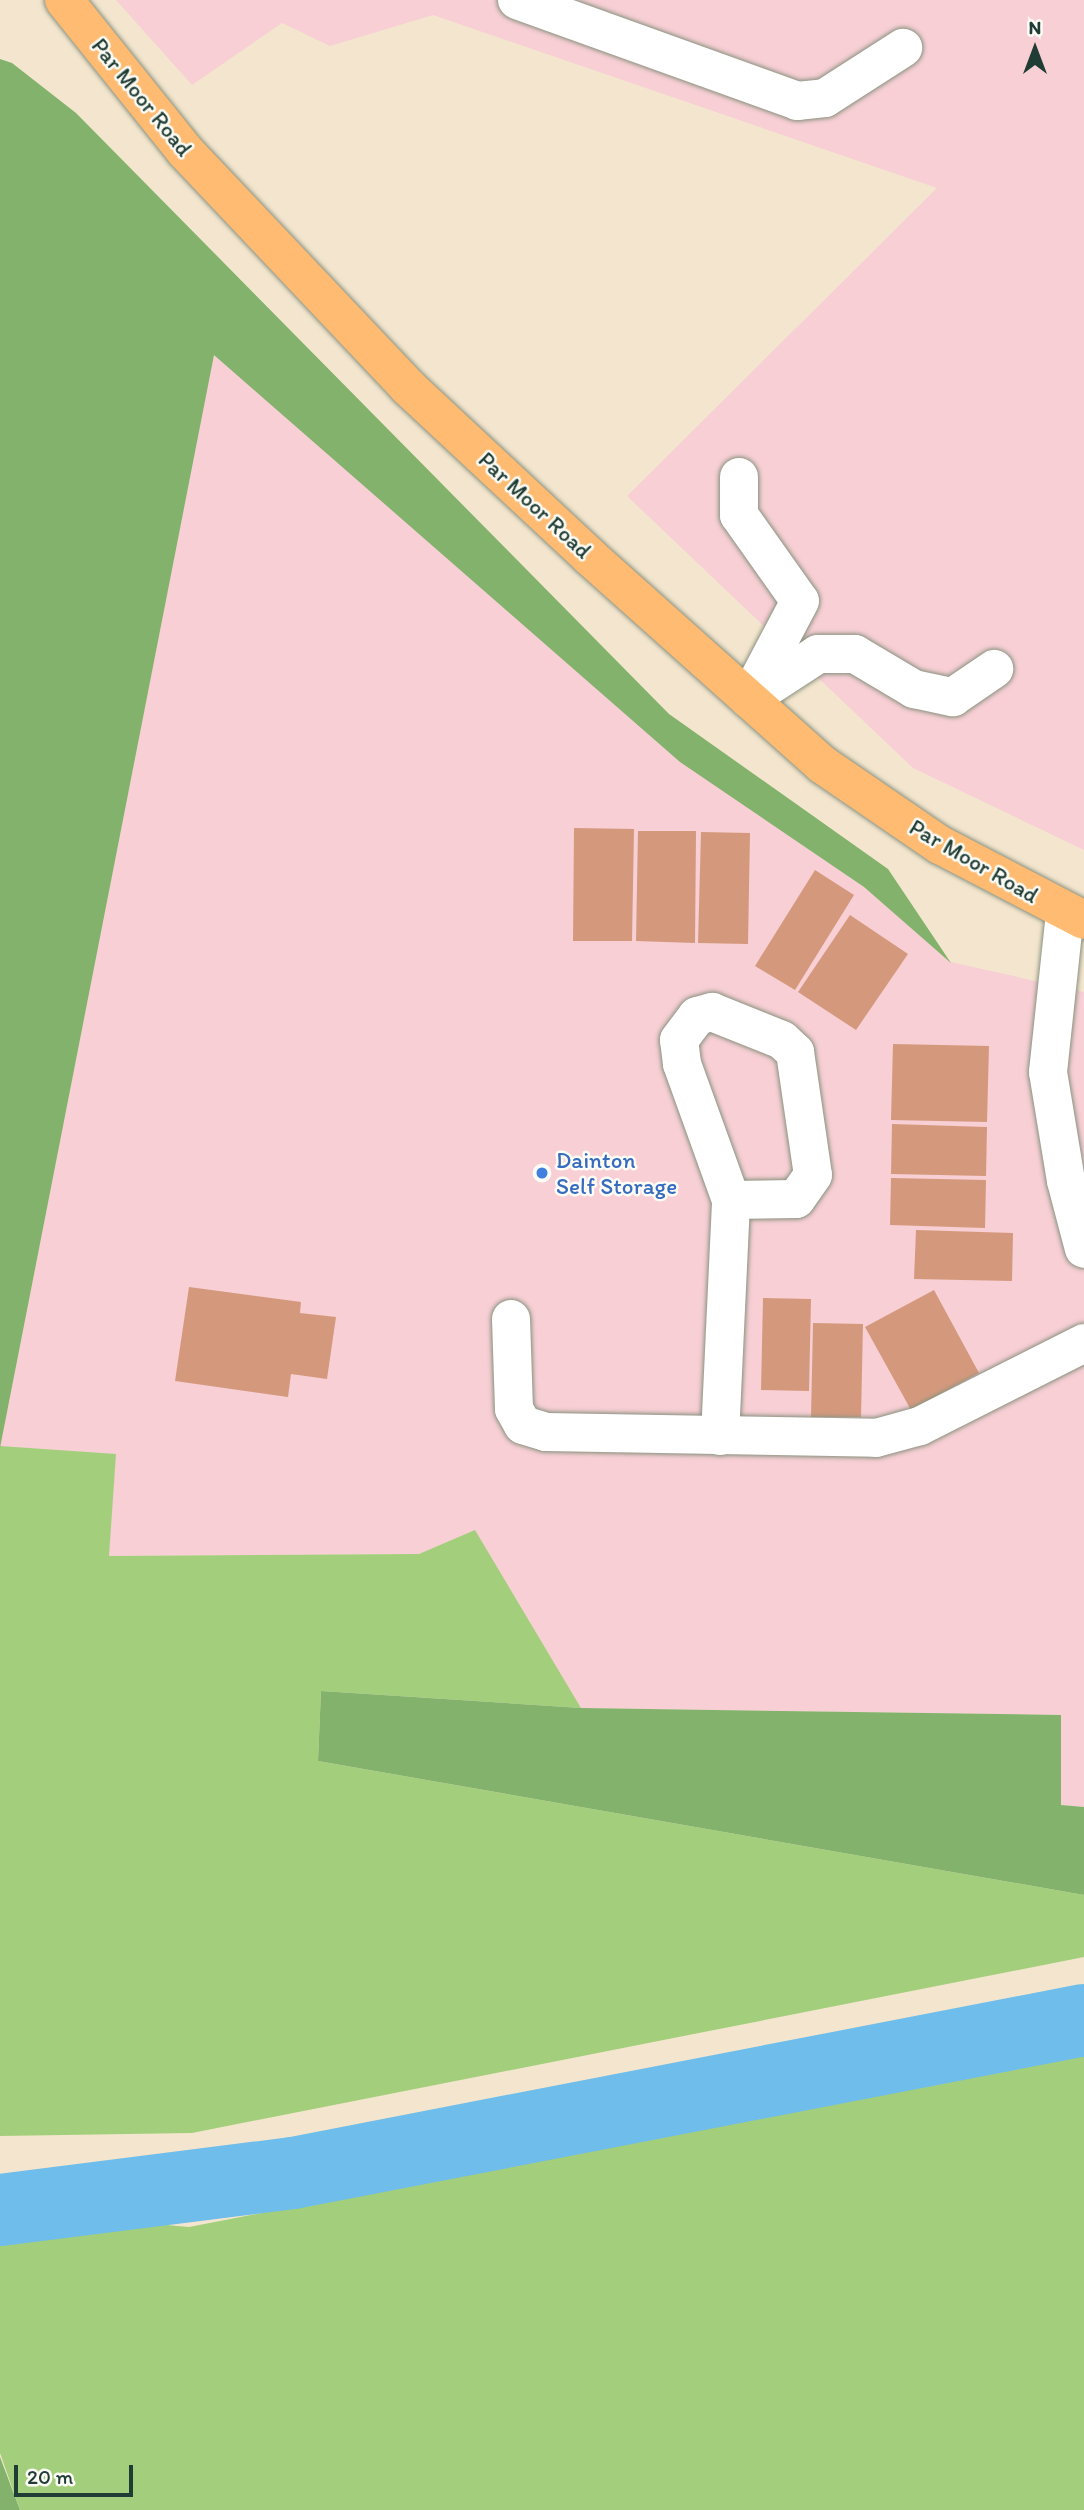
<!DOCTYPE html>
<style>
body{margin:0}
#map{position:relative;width:1084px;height:2510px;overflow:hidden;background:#f4e6ce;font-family:Itim,sans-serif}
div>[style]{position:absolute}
.built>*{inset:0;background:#f7cfd4}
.green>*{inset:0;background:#a3cf7c}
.forest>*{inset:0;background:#82b26c}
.river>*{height:72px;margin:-36px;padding:0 36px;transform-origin:36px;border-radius:36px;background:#6fbdea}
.building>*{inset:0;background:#d4997d}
.roads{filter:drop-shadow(0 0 2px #8a9281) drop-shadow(0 0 2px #8a9281)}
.minor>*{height:38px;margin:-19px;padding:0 19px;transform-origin:19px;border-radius:19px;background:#fff}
.major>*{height:38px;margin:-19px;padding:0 19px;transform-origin:19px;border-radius:19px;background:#febb71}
.dots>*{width:19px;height:19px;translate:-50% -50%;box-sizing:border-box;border:4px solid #fdfcf7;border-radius:50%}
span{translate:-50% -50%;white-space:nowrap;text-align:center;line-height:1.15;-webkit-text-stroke:5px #fdfcf7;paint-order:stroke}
.street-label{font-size:23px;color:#1f3d34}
.shop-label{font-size:23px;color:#366cbe}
.left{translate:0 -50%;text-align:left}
.north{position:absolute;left:1000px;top:14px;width:70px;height:70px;-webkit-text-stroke:5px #fdfcf7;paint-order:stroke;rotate:0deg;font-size:19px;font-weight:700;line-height:28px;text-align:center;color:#1f3d34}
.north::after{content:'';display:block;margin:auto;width:24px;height:32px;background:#1f3d34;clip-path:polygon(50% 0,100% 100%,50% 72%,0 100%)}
.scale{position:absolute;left:14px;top:2465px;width:119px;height:32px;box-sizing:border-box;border:4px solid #1f3d34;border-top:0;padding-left:9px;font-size:21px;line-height:24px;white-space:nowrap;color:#1f3d34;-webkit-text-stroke:5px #fdfcf7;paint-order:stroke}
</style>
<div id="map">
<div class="built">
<i style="clip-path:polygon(116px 0,1084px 0,1084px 850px,913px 768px,627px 496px,937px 188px,433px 15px,330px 46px,282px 23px,192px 85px)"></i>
<i style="clip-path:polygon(214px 354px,680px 761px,864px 887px,951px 962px,1084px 992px,1084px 1807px,1061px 1805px,1061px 1715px,581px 1708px,475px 1531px,419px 1554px,108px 1556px,0 1448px)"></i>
</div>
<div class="green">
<i style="clip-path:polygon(0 1446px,116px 1454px,109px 1556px,419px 1554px,475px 1530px,581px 1708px,321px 1691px,318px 1761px,1084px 1895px,1084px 1957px,192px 2133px,0 2136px)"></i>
<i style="clip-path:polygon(1084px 2054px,1084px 2510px,20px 2510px,0 2453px,0 2210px,189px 2227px)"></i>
</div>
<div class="forest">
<i style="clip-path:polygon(0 59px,12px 63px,76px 113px,669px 714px,888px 869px,951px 963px,864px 887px,680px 762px,214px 355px,0 1448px)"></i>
<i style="clip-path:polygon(321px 1691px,581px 1708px,1061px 1715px,1061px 1805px,1084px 1807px,1084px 1895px,318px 1761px)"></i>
<i style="clip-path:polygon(0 2457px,20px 2510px,0 2510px)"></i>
</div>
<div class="river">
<i style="left:0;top:2210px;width:295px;rotate:-7.2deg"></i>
<i style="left:293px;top:2173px;width:806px;rotate:-10.95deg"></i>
</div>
<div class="building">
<i style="clip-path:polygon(574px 828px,634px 829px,632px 941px,573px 941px)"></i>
<i style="clip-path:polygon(638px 831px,696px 831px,695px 943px,636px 941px)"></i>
<i style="clip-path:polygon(701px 832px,750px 833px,748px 944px,698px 943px)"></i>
<i style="clip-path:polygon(815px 870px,854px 895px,795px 990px,755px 966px)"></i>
<i style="clip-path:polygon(850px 915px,908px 954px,856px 1030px,798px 992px)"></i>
<i style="clip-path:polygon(893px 1044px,989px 1046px,987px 1122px,891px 1120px)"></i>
<i style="clip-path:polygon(892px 1124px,987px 1127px,986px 1176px,891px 1174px)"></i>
<i style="clip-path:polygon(891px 1178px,986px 1180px,985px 1228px,890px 1225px)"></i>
<i style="clip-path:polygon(916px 1230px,1013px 1233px,1012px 1281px,914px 1279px)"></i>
<i style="clip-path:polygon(189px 1287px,301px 1302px,300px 1313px,336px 1317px,327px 1379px,291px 1374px,288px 1397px,175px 1381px)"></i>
<i style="clip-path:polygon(934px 1290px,979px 1373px,911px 1410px,865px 1327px)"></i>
<i style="clip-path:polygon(763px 1298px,811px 1299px,809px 1391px,761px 1390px)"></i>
<i style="clip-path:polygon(813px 1323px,863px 1324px,861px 1417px,811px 1417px)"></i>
</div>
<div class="roads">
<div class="minor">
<i style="left:517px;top:0;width:298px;rotate:19.8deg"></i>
<i style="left:797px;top:101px;width:28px;rotate:-6deg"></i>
<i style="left:825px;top:98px;width:93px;rotate:-32.7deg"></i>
<i style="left:739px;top:477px;width:38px;rotate:90deg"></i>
<i style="left:739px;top:515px;width:105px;rotate:54.7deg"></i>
<i style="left:800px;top:601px;width:105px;rotate:117.8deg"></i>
<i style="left:749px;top:699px;width:82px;rotate:-33.1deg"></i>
<i style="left:818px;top:654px;width:37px"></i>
<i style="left:855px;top:654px;width:69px;rotate:30.7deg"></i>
<i style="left:914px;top:689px;width:40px;rotate:12deg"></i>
<i style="left:953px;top:697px;width:50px;rotate:-34.3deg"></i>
<i style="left:1065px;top:913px;width:160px;rotate:96.1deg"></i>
<i style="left:1048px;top:1072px;width:110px;rotate:80.6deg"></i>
<i style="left:1066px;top:1181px;width:70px;rotate:75.2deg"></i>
<i style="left:511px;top:1319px;width:90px;rotate:88.1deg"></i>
<i style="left:514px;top:1409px;width:18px;rotate:61deg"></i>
<i style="left:523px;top:1425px;width:24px;rotate:17deg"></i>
<i style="left:546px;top:1432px;width:330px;rotate:1deg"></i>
<i style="left:876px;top:1438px;width:46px;rotate:-15.3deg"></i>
<i style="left:920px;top:1426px;width:184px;rotate:-26.8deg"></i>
<i style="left:720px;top:1436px;width:236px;rotate:-87.3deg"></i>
<i style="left:731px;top:1200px;width:145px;rotate:-109.8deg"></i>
<i style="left:682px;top:1064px;width:24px;rotate:-97deg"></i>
<i style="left:679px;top:1040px;width:30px;rotate:-53deg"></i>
<i style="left:697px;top:1016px;width:16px;rotate:-15deg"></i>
<i style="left:712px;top:1012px;width:75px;rotate:21.8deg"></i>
<i style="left:782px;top:1040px;width:18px;rotate:43deg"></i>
<i style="left:795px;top:1052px;width:124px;rotate:81.7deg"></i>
<i style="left:813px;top:1175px;width:29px;rotate:125deg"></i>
<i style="left:796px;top:1199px;width:65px;rotate:179.1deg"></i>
</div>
<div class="major">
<i style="left:64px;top:0;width:193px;rotate:51.3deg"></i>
<i style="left:185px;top:151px;width:325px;rotate:46.6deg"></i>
<i style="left:408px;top:387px;width:248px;rotate:43deg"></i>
<i style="left:589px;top:556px;width:314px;rotate:41.8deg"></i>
<i style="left:823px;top:765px;width:142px;rotate:34.4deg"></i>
<i style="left:940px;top:845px;width:162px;rotate:27.5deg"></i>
</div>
</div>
<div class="dots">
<i style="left:542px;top:1173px;background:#3f7fe0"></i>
</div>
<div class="street-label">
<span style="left:142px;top:97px;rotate:51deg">Par Moor Road</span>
<span style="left:535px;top:505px;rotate:43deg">Par Moor Road</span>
<span style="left:974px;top:861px;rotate:30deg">Par Moor Road</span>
</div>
<div class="shop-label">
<span class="left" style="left:556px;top:1173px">Dainton<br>Self Storage</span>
</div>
<div class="north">N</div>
<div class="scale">20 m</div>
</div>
